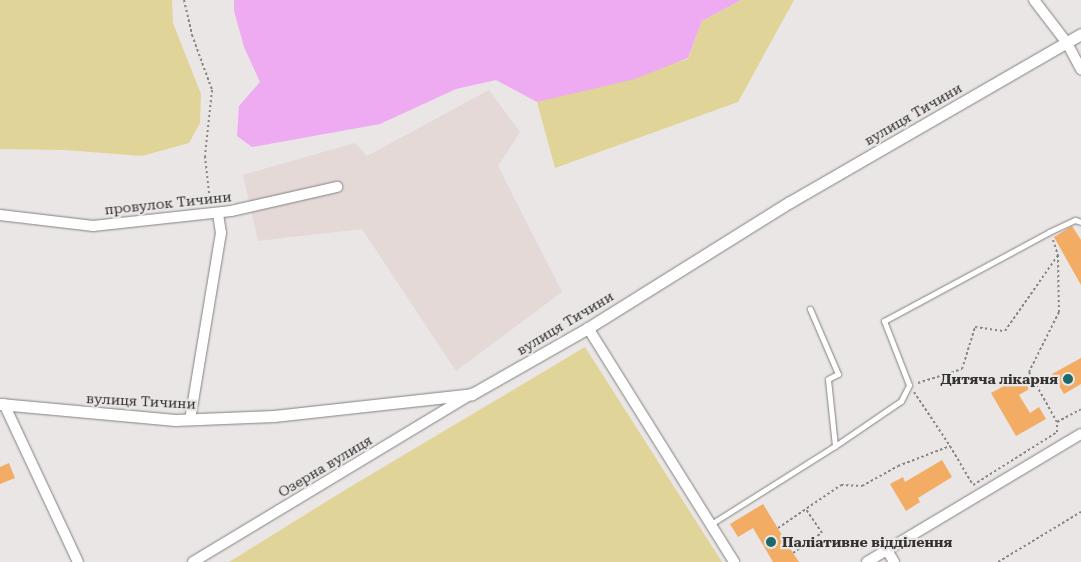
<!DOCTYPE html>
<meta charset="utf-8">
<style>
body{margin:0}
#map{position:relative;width:1081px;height:562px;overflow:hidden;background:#e9e6e5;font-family:"Roboto Serif",serif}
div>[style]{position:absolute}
.built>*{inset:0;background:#e4d9d6}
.green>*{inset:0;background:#e0d498}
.water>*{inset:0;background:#efabf2}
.building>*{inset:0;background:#f2ac63}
.path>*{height:2px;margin-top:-1px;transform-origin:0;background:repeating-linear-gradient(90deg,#888685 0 2.5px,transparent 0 5px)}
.roads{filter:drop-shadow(0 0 1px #848180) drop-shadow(0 0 1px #848180)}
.service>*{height:5px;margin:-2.5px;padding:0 2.5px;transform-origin:2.5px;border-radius:2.5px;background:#fff}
.minor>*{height:10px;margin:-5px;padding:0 5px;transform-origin:5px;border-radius:5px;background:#fff}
.tertiary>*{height:11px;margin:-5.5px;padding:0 5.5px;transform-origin:5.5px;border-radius:5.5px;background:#fff}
.dots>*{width:14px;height:14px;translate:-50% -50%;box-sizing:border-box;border:2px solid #e9e6e5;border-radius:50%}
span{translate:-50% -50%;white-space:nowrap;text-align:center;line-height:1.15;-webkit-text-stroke:4.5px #e9e6e5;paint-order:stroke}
.street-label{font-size:14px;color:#333231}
.poi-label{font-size:14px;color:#333231;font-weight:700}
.right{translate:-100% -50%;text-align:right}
.left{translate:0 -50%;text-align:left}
</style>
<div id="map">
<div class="built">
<i style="clip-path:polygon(489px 90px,520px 132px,498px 166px,562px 292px,456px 371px,362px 229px,258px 241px,243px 175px,355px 143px,367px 156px)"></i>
</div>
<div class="green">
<i style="clip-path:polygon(0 0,172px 0,173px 23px,201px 94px,200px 123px,189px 143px,142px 156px,65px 150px,0 149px)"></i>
<i style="clip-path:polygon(741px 0,794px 0,738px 102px,555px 168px,537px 102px,688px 59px,702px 21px)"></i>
<i style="clip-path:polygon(585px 347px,722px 562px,229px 562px,345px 490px)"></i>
</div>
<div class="water">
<i style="clip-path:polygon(234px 0,741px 0,702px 21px,688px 58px,635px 79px,537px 102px,496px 80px,456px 89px,380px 124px,252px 147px,237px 136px,239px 106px,260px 82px,244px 47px,234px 11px)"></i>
</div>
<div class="building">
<i style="clip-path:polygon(1072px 226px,1081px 240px,1081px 285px,1054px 237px)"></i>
<i style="clip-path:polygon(1081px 358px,1081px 384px,1064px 394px,1052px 374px)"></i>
<i style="clip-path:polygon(1022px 376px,1029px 389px,1019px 395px,1030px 413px,1039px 407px,1046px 419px,1016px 436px,991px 393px)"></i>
<i style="clip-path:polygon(942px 460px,952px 477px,918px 498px,920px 502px,906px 511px,890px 484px,903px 477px,905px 482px)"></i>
<i style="clip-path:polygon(9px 463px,15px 478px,0 484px,0 467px)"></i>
<i style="clip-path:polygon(763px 504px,793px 553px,799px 562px,773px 562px,753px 528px,738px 537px,730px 524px)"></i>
</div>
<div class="path">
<i style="left:184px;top:0;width:36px;rotate:77deg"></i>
<i style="left:192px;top:35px;width:59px;rotate:70deg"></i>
<i style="left:212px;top:90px;width:66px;rotate:96.1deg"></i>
<i style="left:205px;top:156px;width:46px;rotate:83.8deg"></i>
<i style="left:1053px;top:240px;width:16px;rotate:72deg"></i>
<i style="left:1058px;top:255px;width:57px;rotate:89deg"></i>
<i style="left:1059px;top:312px;width:67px;rotate:116.6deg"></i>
<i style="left:1029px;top:372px;width:57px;rotate:60.8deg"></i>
<i style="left:1057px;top:422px;width:27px;rotate:-28deg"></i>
<i style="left:918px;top:383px;width:46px;rotate:-17.7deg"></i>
<i style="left:962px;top:369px;width:44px;rotate:-72.8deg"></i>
<i style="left:975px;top:327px;width:30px;rotate:8deg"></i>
<i style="left:1005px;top:331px;width:93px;rotate:-55.1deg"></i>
<i style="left:914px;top:392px;width:65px;rotate:56.3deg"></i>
<i style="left:778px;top:528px;width:76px;rotate:-34.3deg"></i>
<i style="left:841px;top:485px;width:21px;rotate:3deg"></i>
<i style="left:862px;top:486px;width:41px;rotate:-29.1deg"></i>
<i style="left:898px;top:466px;width:56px;rotate:-21deg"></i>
<i style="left:950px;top:446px;width:45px;rotate:59.5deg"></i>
<i style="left:973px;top:485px;width:99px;rotate:-32.2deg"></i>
<i style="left:1057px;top:432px;width:10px;rotate:-90deg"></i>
<i style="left:793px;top:553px;width:35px;rotate:-35deg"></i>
<i style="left:822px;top:533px;width:29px;rotate:-124deg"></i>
<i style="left:998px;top:562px;width:97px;rotate:-31.1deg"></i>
</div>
<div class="roads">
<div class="service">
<i style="left:835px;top:446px;width:80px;rotate:-34.3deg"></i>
<i style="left:901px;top:401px;width:18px;rotate:-63deg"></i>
<i style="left:909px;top:385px;width:69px;rotate:-111.3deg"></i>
<i style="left:884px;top:321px;width:187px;rotate:-28.3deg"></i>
<i style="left:1049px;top:232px;width:29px;rotate:-25deg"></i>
<i style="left:1075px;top:220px;width:6px;rotate:18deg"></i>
<i style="left:711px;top:524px;width:146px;rotate:-32.2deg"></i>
<i style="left:835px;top:446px;width:67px;rotate:-96deg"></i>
<i style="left:828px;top:379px;width:11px;rotate:-27deg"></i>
<i style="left:838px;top:374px;width:71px;rotate:-113.3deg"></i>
</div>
<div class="minor">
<i style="left:1034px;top:0;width:54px;rotate:52.5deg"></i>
<i style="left:1067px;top:43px;width:30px;rotate:62deg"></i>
<i style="left:0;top:215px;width:94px;rotate:6.7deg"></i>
<i style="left:93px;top:226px;width:139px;rotate:-6.2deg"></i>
<i style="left:231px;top:211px;width:109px;rotate:-12.8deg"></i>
<i style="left:588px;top:328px;width:276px;rotate:58deg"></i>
<i style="left:4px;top:404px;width:174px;rotate:64.9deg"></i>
<i style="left:190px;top:420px;width:190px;rotate:-80.6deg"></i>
<i style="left:221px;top:233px;width:20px;rotate:-99deg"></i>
<i style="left:887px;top:550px;width:14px;rotate:60deg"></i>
<i style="left:193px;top:562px;width:326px;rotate:-31.1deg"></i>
<i style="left:867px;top:562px;width:249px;rotate:-30.9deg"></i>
</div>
<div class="tertiary">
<i style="left:0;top:404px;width:176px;rotate:5.2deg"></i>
<i style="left:175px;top:420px;width:99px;rotate:-2.3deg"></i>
<i style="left:274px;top:416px;width:199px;rotate:-6.3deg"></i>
<i style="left:472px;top:394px;width:133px;rotate:-29.6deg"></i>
<i style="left:588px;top:328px;width:238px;rotate:-32deg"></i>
<i style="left:790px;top:202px;width:336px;rotate:-30deg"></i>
</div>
</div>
<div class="dots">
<i style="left:1068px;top:379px;background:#1b696b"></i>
<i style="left:771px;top:542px;background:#1b696b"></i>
</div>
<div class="street-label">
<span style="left:913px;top:114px;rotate:-30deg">вулиця Тичини</span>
<span style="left:168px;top:203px;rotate:-6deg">провулок Тичини</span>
<span style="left:565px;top:323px;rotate:-31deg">вулиця Тичини</span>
<span style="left:141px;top:401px;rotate:3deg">вулиця Тичини</span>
<span style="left:325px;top:466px;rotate:-31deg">Озерна вулиця</span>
</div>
<div class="poi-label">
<span class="right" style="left:1058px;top:379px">Дитяча лікарня</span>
<span class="left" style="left:782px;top:542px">Паліативне відділення</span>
</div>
</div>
